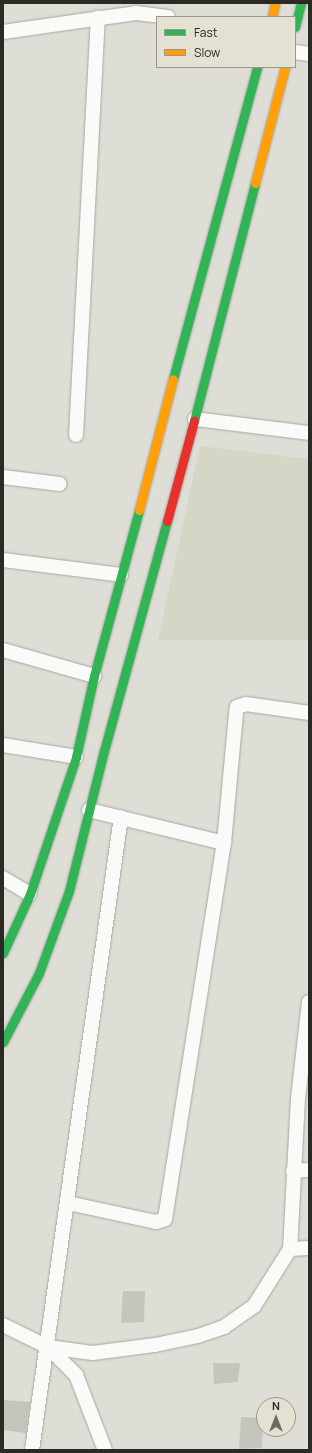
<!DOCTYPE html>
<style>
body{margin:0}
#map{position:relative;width:312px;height:1453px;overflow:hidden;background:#deded6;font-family:Manrope,sans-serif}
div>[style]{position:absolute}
.built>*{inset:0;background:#d6d6c6}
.building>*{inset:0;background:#c5c5be}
.roads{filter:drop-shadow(0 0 1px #a8a8a2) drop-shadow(0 0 1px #a8a8a2)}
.street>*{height:14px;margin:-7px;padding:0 7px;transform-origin:7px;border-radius:7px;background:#fafaf9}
.fast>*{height:9px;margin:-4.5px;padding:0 4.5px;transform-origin:4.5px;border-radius:4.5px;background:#30b455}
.slow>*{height:9px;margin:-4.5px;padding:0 4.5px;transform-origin:4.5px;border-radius:4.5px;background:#ff9f0a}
.jam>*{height:9px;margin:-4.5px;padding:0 4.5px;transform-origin:4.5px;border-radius:4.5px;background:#e5322d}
span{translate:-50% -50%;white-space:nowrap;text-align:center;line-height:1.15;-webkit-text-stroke:3px #e2e1d2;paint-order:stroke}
.frame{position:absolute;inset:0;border:4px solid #2b2a25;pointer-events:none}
.legend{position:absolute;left:156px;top:16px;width:140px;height:52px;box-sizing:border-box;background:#e2e1d2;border:1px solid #99988d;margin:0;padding:5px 7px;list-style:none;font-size:12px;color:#2b2a25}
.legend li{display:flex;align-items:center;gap:8px;height:20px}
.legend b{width:20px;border:1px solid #99988d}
.north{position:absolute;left:256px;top:1397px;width:40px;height:40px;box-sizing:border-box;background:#e2e1d2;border:1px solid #99988d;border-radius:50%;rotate:0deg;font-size:11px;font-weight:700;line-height:16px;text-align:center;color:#2b2a25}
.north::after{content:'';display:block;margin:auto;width:14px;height:18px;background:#6a6963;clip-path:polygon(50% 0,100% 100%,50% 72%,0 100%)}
</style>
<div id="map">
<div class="built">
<i style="clip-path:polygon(200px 446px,309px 459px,309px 640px,158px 640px)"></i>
</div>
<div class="building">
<i style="clip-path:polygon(123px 1291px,145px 1291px,144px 1322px,121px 1323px)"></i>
<i style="clip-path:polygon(213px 1363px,240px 1363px,238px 1382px,214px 1384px)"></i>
<i style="clip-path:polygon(3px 1400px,30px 1402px,26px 1433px,3px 1430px)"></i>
<i style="clip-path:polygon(241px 1417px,263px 1418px,262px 1448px,239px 1449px)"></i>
</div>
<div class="roads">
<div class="street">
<i style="left:3px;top:32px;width:134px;rotate:-8.1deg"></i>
<i style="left:136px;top:13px;width:32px;rotate:7deg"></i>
<i style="left:295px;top:52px;width:14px;rotate:8deg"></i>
<i style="left:195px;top:419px;width:115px;rotate:7deg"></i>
<i style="left:76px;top:435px;width:418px;rotate:-87deg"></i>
<i style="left:3px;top:477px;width:57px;rotate:7deg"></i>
<i style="left:3px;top:560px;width:119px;rotate:7.2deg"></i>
<i style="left:3px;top:650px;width:95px;rotate:15.9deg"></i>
<i style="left:3px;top:745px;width:74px;rotate:9.3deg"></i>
<i style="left:89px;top:810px;width:139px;rotate:13.7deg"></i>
<i style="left:3px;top:878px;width:31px;rotate:31deg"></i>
<i style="left:309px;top:1002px;width:97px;rotate:96.5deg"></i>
<i style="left:298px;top:1098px;width:151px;rotate:93deg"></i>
<i style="left:290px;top:1249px;width:19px;rotate:-3deg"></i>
<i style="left:293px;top:1171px;width:16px;rotate:-4deg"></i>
<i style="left:68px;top:1203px;width:90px;rotate:12.2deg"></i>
<i style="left:156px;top:1222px;width:9px;rotate:-18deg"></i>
<i style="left:165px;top:1219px;width:381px;rotate:-81.1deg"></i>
<i style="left:224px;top:843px;width:131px;rotate:-84.7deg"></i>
<i style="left:236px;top:713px;width:6px;rotate:-81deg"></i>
<i style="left:237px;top:707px;width:9px;rotate:-18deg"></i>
<i style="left:246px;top:704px;width:64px;rotate:8.1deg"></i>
<i style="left:3px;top:1325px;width:50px;rotate:26.1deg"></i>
<i style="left:48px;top:1347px;width:40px;rotate:45deg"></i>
<i style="left:76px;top:1375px;width:80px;rotate:68.9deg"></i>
<i style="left:48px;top:1347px;width:45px;rotate:7.6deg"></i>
<i style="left:93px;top:1353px;width:63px;rotate:-7.4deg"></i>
<i style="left:155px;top:1345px;width:44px;rotate:-11.8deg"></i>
<i style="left:198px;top:1336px;width:28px;rotate:-19deg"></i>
<i style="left:224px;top:1327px;width:37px;rotate:-35deg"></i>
<i style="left:254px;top:1306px;width:67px;rotate:-57.7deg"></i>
<i style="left:32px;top:1450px;width:639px;rotate:-82deg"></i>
</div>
<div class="fast">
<i style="left:295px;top:27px;width:25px;rotate:-76deg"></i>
<i style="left:173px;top:379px;width:323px;rotate:-74.9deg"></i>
<i style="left:194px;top:421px;width:246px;rotate:-75.6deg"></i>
<i style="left:3px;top:953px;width:65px;rotate:-65.4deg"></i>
<i style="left:30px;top:894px;width:145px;rotate:-71.4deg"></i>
<i style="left:76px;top:757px;width:83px;rotate:-77.5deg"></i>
<i style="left:94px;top:676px;width:172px;rotate:-74.8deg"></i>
<i style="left:3px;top:1042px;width:78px;rotate:-62.4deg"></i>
<i style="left:39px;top:973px;width:87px;rotate:-69.9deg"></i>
<i style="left:69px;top:891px;width:144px;rotate:-76deg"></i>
<i style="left:104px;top:751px;width:238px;rotate:-74.7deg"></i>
</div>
<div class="slow">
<i style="left:272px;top:17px;width:14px;rotate:-78deg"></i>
<i style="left:255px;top:183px;width:120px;rotate:-75.5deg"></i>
<i style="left:139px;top:510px;width:135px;rotate:-75.5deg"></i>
</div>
<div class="jam">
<i style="left:167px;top:521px;width:104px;rotate:-74.9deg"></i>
</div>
</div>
<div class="frame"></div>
<ul class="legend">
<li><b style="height:5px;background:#30b455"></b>Fast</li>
<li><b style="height:5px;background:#ff9f0a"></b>Slow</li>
</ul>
<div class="north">N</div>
</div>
